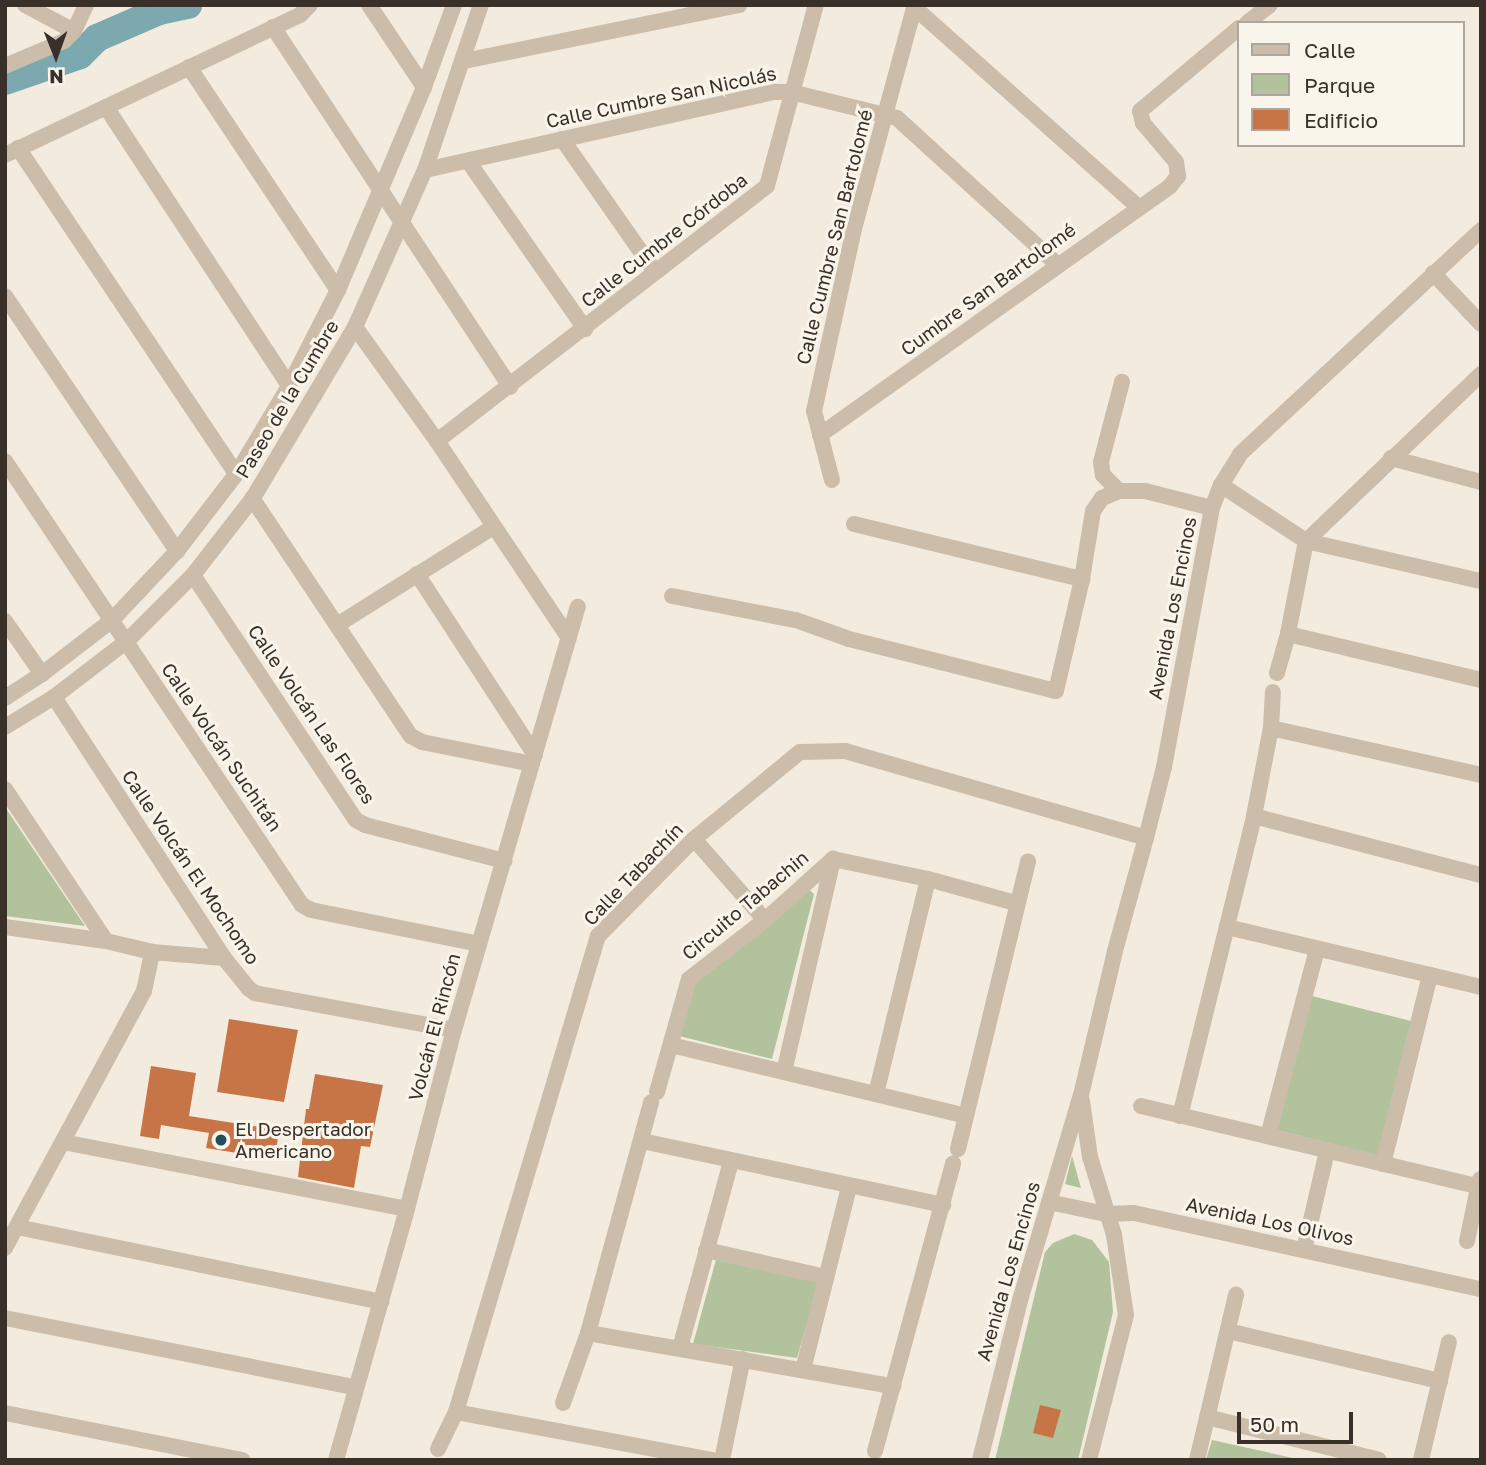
<!DOCTYPE html>
<meta charset="utf-8">
<style>
body{margin:0}
#map{position:relative;width:1486px;height:1465px;overflow:hidden;background:#f3ebdd;font-family:"Golos Text",sans-serif}
div>[style]{position:absolute}
.green>*{inset:0;background:#b1c29d}
.river>*{height:28px;margin:-14px;padding:0 14px;transform-origin:14px;border-radius:14px;background:#7ca8b0}
.building>*{inset:0;background:#c77547}
.minor>*{height:16px;margin:-8px;padding:0 8px;transform-origin:8px;border-radius:8px;background:#cbbda9}
.dots>*{width:19px;height:19px;translate:-50% -50%;box-sizing:border-box;border:4px solid #faf5ea;border-radius:50%}
span{translate:-50% -50%;white-space:nowrap;text-align:center;line-height:1.15;-webkit-text-stroke:6px #faf5ea;paint-order:stroke}
.street-label{font-size:19px;color:#383029}
.poi-label{font-size:19px;color:#383029}
.left{translate:0 -50%;text-align:left}
.frame{position:absolute;inset:0;border:7px solid #383029;pointer-events:none}
.legend{position:absolute;left:1237px;top:21px;width:228px;height:126px;box-sizing:border-box;background:#faf5ea;border:2px solid #aca69d;margin:0;padding:9px 12px;list-style:none;font-size:21px;color:#383029}
.legend li{display:flex;align-items:center;gap:14px;height:35px}
.legend b{width:35px;border:2px solid #aca69d}
.north{position:absolute;left:21px;top:21px;width:70px;height:70px;-webkit-text-stroke:5px #faf5ea;paint-order:stroke;rotate:179deg;font-size:19px;font-weight:700;line-height:28px;text-align:center;color:#383029}
.north::after{content:'';display:block;margin:auto;width:24px;height:32px;background:#383029;clip-path:polygon(50% 0,100% 100%,50% 72%,0 100%)}
.scale{position:absolute;left:1237px;top:1412px;width:116px;height:32px;box-sizing:border-box;border:4px solid #383029;border-top:0;padding-left:9px;font-size:21px;line-height:24px;white-space:nowrap;color:#383029;-webkit-text-stroke:5px #faf5ea;paint-order:stroke}
</style>
<div id="map">
<div class="green">
<i style="clip-path:polygon(5px 807px,85px 926px,5px 916px)"></i>
<i style="clip-path:polygon(806px 887px,814px 894px,772px 1059px,679px 1036px,695px 979px)"></i>
<i style="clip-path:polygon(1312px 996px,1411px 1021px,1378px 1155px,1276px 1130px)"></i>
<i style="clip-path:polygon(1072px 1156px,1081px 1188px,1065px 1184px)"></i>
<i style="clip-path:polygon(1074px 1234px,1092px 1240px,1109px 1262px,1113px 1312px,1078px 1460px,995px 1460px,1045px 1252px,1053px 1243px)"></i>
<i style="clip-path:polygon(717px 1256px,819px 1281px,797px 1358px,693px 1344px)"></i>
<i style="clip-path:polygon(1212px 1440px,1302px 1460px,1206px 1460px)"></i>
</div>
<div class="river">
<i style="left:5px;top:81px;width:79px;rotate:-19.1deg"></i>
<i style="left:80px;top:55px;width:24px;rotate:-45deg"></i>
<i style="left:97px;top:38px;width:68px;rotate:-23.5deg"></i>
<i style="left:159px;top:11px;width:30px;rotate:-12deg"></i>
</div>
<div class="building">
<i style="clip-path:polygon(229px 1019px,298px 1030px,284px 1102px,217px 1092px)"></i>
<i style="clip-path:polygon(151px 1066px,196px 1073px,189px 1116px,279px 1130px,275px 1159px,206px 1148px,209px 1133px,161px 1125px,159px 1139px,140px 1136px)"></i>
<i style="clip-path:polygon(315px 1074px,383px 1085px,370px 1147px,361px 1146px,354px 1188px,298px 1177px,306px 1109px,309px 1109px)"></i>
<i style="clip-path:polygon(1040px 1405px,1061px 1410px,1053px 1438px,1033px 1433px)"></i>
</div>
<div class="minor">
<i style="left:25px;top:5px;width:55px;rotate:28deg"></i>
<i style="left:369px;top:5px;width:99px;rotate:56.1deg"></i>
<i style="left:915px;top:8px;width:299px;rotate:41.7deg"></i>
<i style="left:1247px;top:23px;width:29px;rotate:-38deg"></i>
<i style="left:273px;top:27px;width:431px;rotate:56.6deg"></i>
<i style="left:464px;top:61px;width:281px;rotate:-11.5deg"></i>
<i style="left:5px;top:66px;width:64px;rotate:-23deg"></i>
<i style="left:64px;top:41px;width:14px;rotate:-45deg"></i>
<i style="left:74px;top:31px;width:29px;rotate:-65deg"></i>
<i style="left:189px;top:67px;width:268px;rotate:56.3deg"></i>
<i style="left:106px;top:107px;width:334px;rotate:56.7deg"></i>
<i style="left:562px;top:139px;width:162px;rotate:55deg"></i>
<i style="left:18px;top:148px;width:392px;rotate:56.2deg"></i>
<i style="left:5px;top:155px;width:327px;rotate:-25.4deg"></i>
<i style="left:300px;top:15px;width:14px;rotate:-45deg"></i>
<i style="left:468px;top:161px;width:205px;rotate:55.1deg"></i>
<i style="left:425px;top:170px;width:359px;rotate:-12.6deg"></i>
<i style="left:775px;top:92px;width:16px"></i>
<i style="left:791px;top:92px;width:109px;rotate:13.8deg"></i>
<i style="left:897px;top:118px;width:218px;rotate:42.4deg"></i>
<i style="left:1433px;top:273px;width:70px;rotate:46.7deg"></i>
<i style="left:5px;top:296px;width:308px;rotate:56deg"></i>
<i style="left:355px;top:327px;width:140px;rotate:54.3deg"></i>
<i style="left:437px;top:441px;width:237px;rotate:56.2deg"></i>
<i style="left:1481px;top:374px;width:242px;rotate:136.3deg"></i>
<i style="left:1306px;top:541px;width:95px;rotate:101deg"></i>
<i style="left:1288px;top:634px;width:198px;rotate:13.4deg"></i>
<i style="left:820px;top:435px;width:430px;rotate:-35.4deg"></i>
<i style="left:1170px;top:186px;width:13px;rotate:-51deg"></i>
<i style="left:1178px;top:176px;width:14px;rotate:-98deg"></i>
<i style="left:1176px;top:162px;width:51px;rotate:-130.2deg"></i>
<i style="left:1143px;top:123px;width:12px;rotate:-104deg"></i>
<i style="left:1140px;top:111px;width:129px;rotate:-40deg"></i>
<i style="left:437px;top:441px;width:417px;rotate:-37.7deg"></i>
<i style="left:767px;top:186px;width:188px;rotate:-74.9deg"></i>
<i style="left:1391px;top:458px;width:93px;rotate:14.9deg"></i>
<i style="left:5px;top:461px;width:534px;rotate:56.22deg"></i>
<i style="left:302px;top:905px;width:10px;rotate:29deg"></i>
<i style="left:311px;top:910px;width:171px;rotate:11.4deg"></i>
<i style="left:832px;top:480px;width:71px;rotate:-104.6deg"></i>
<i style="left:814px;top:411px;width:186px;rotate:-77.6deg"></i>
<i style="left:854px;top:229px;width:232px;rotate:-74.8deg"></i>
<i style="left:1221px;top:485px;width:102px;rotate:33.4deg"></i>
<i style="left:1306px;top:541px;width:180px;rotate:12.9deg"></i>
<i style="left:1119px;top:491px;width:23px;rotate:-135deg"></i>
<i style="left:1103px;top:475px;width:13px;rotate:-99deg"></i>
<i style="left:1101px;top:462px;width:83px;rotate:-75.3deg"></i>
<i style="left:252px;top:498px;width:286px;rotate:56.3deg"></i>
<i style="left:411px;top:736px;width:13px;rotate:29deg"></i>
<i style="left:422px;top:742px;width:112px;rotate:11.3deg"></i>
<i style="left:854px;top:524px;width:235px;rotate:13.6deg"></i>
<i style="left:417px;top:574px;width:216px;rotate:56.9deg"></i>
<i style="left:193px;top:575px;width:294px;rotate:56.4deg"></i>
<i style="left:356px;top:820px;width:10px;rotate:29deg"></i>
<i style="left:365px;top:825px;width:144px;rotate:14.5deg"></i>
<i style="left:672px;top:596px;width:126px;rotate:11deg"></i>
<i style="left:796px;top:620px;width:56px;rotate:19.7deg"></i>
<i style="left:849px;top:639px;width:213px;rotate:14.1deg"></i>
<i style="left:1056px;top:691px;width:115px;rotate:-76.9deg"></i>
<i style="left:1082px;top:579px;width:69px;rotate:-80.8deg"></i>
<i style="left:1093px;top:511px;width:16px;rotate:-55deg"></i>
<i style="left:1102px;top:498px;width:18px;rotate:-22deg"></i>
<i style="left:1119px;top:491px;width:26px"></i>
<i style="left:1145px;top:491px;width:69px;rotate:14.2deg"></i>
<i style="left:5px;top:621px;width:65px;rotate:55.1deg"></i>
<i style="left:337px;top:625px;width:184px;rotate:-32.1deg"></i>
<i style="left:1277px;top:673px;width:41px;rotate:-74.2deg"></i>
<i style="left:54px;top:697px;width:311px;rotate:56.9deg"></i>
<i style="left:224px;top:958px;width:38px;rotate:51deg"></i>
<i style="left:248px;top:988px;width:9px;rotate:36deg"></i>
<i style="left:255px;top:993px;width:202px;rotate:10.5deg"></i>
<i style="left:5px;top:698px;width:44px;rotate:-33deg"></i>
<i style="left:42px;top:674px;width:88px;rotate:-37.6deg"></i>
<i style="left:112px;top:620px;width:95px;rotate:-46.7deg"></i>
<i style="left:177px;top:551px;width:98px;rotate:-52.4deg"></i>
<i style="left:237px;top:473px;width:101px;rotate:-59.1deg"></i>
<i style="left:289px;top:386px;width:108px;rotate:-63deg"></i>
<i style="left:338px;top:290px;width:220px;rotate:-67deg"></i>
<i style="left:424px;top:87px;width:87px;rotate:-69.9deg"></i>
<i style="left:5px;top:727px;width:57px;rotate:-31.5deg"></i>
<i style="left:54px;top:697px;width:92px;rotate:-37.5deg"></i>
<i style="left:127px;top:641px;width:93px;rotate:-45deg"></i>
<i style="left:193px;top:575px;width:98px;rotate:-52.1deg"></i>
<i style="left:253px;top:498px;width:199px;rotate:-59.2deg"></i>
<i style="left:355px;top:327px;width:172px;rotate:-66deg"></i>
<i style="left:425px;top:170px;width:174px;rotate:-71.3deg"></i>
<i style="left:1271px;top:728px;width:215px;rotate:12.6deg"></i>
<i style="left:5px;top:789px;width:182px;rotate:56.4deg"></i>
<i style="left:1254px;top:816px;width:235px;rotate:14.6deg"></i>
<i style="left:694px;top:839px;width:108px;rotate:48.8deg"></i>
<i style="left:833px;top:859px;width:97px;rotate:11.9deg"></i>
<i style="left:928px;top:879px;width:91px;rotate:15.3deg"></i>
<i style="left:5px;top:927px;width:102px;rotate:7.9deg"></i>
<i style="left:106px;top:941px;width:47px;rotate:13.4deg"></i>
<i style="left:152px;top:952px;width:72px;rotate:4.8deg"></i>
<i style="left:1227px;top:927px;width:261px;rotate:13.3deg"></i>
<i style="left:671px;top:1045px;width:303px;rotate:13.5deg"></i>
<i style="left:784px;top:1072px;width:219px;rotate:-77deg"></i>
<i style="left:657px;top:1092px;width:117px;rotate:-74.2deg"></i>
<i style="left:689px;top:979px;width:96px;rotate:-37.8deg"></i>
<i style="left:765px;top:920px;width:91px;rotate:-41.9deg"></i>
<i style="left:876px;top:1094px;width:221px;rotate:-76.4deg"></i>
<i style="left:1082px;top:1101px;width:57px;rotate:81.9deg"></i>
<i style="left:1090px;top:1157px;width:82px;rotate:72.9deg"></i>
<i style="left:1114px;top:1235px;width:81px;rotate:81.5deg"></i>
<i style="left:1126px;top:1315px;width:150px;rotate:104.3deg"></i>
<i style="left:1141px;top:1106px;width:346px;rotate:13.4deg"></i>
<i style="left:1180px;top:1116px;width:309px;rotate:-76.1deg"></i>
<i style="left:1254px;top:816px;width:90px;rotate:-79.1deg"></i>
<i style="left:1271px;top:728px;width:36px;rotate:-87deg"></i>
<i style="left:1268px;top:1136px;width:193px;rotate:-75.3deg"></i>
<i style="left:642px;top:1141px;width:308px;rotate:12deg"></i>
<i style="left:63px;top:1142px;width:350px;rotate:11deg"></i>
<i style="left:958px;top:1149px;width:296px;rotate:-76.3deg"></i>
<i style="left:1383px;top:1164px;width:195px;rotate:-76deg"></i>
<i style="left:1049px;top:1202px;width:58px;rotate:11.9deg"></i>
<i style="left:1106px;top:1214px;width:28px;rotate:-2deg"></i>
<i style="left:1134px;top:1213px;width:355px;rotate:12.4deg"></i>
<i style="left:17px;top:1227px;width:372px;rotate:11.6deg"></i>
<i style="left:1467px;top:1241px;width:63px;rotate:-78.2deg"></i>
<i style="left:5px;top:1248px;width:292px;rotate:-61.6deg"></i>
<i style="left:144px;top:991px;width:40px;rotate:-78deg"></i>
<i style="left:706px;top:1250px;width:123px;rotate:12.7deg"></i>
<i style="left:1304px;top:1250px;width:102px;rotate:-76.9deg"></i>
<i style="left:5px;top:1318px;width:357px;rotate:11.2deg"></i>
<i style="left:1228px;top:1331px;width:218px;rotate:13.3deg"></i>
<i style="left:588px;top:1333px;width:310px;rotate:9.9deg"></i>
<i style="left:680px;top:1348px;width:194px;rotate:-74.7deg"></i>
<i style="left:803px;top:1370px;width:189px;rotate:-75.9deg"></i>
<i style="left:563px;top:1403px;width:74px;rotate:-70.3deg"></i>
<i style="left:588px;top:1333px;width:239px;rotate:-74.7deg"></i>
<i style="left:456px;top:1412px;width:261px;rotate:10.6deg"></i>
<i style="left:5px;top:1413px;width:242px;rotate:11.2deg"></i>
<i style="left:1207px;top:1417px;width:177px;rotate:14deg"></i>
<i style="left:438px;top:1449px;width:41px;rotate:-64.1deg"></i>
<i style="left:456px;top:1412px;width:497px;rotate:-73.4deg"></i>
<i style="left:598px;top:936px;width:136px;rotate:-45.3deg"></i>
<i style="left:694px;top:839px;width:137px;rotate:-39.4deg"></i>
<i style="left:800px;top:752px;width:45px;rotate:-1.3deg"></i>
<i style="left:845px;top:751px;width:313px;rotate:16.1deg"></i>
<i style="left:875px;top:1451px;width:298px;rotate:-74.8deg"></i>
<i style="left:336px;top:1460px;width:261px;rotate:-74.2deg"></i>
<i style="left:407px;top:1209px;width:185px;rotate:-75.3deg"></i>
<i style="left:454px;top:1030px;width:441px;rotate:-73.7deg"></i>
<i style="left:722px;top:1460px;width:103px;rotate:-78.3deg"></i>
<i style="left:980px;top:1460px;width:168px;rotate:-75.9deg"></i>
<i style="left:1021px;top:1297px;width:211px;rotate:-73.5deg"></i>
<i style="left:1081px;top:1095px;width:148px;rotate:-76.7deg"></i>
<i style="left:1115px;top:951px;width:117px;rotate:-74.7deg"></i>
<i style="left:1146px;top:838px;width:73px;rotate:-75.8deg"></i>
<i style="left:1164px;top:767px;width:263px;rotate:-79.5deg"></i>
<i style="left:1212px;top:508px;width:25px;rotate:-69deg"></i>
<i style="left:1221px;top:485px;width:36px;rotate:-58deg"></i>
<i style="left:1240px;top:454px;width:329px;rotate:-42.9deg"></i>
<i style="left:1197px;top:1460px;width:170px;rotate:-76.7deg"></i>
<i style="left:1421px;top:1460px;width:121px;rotate:-76.7deg"></i>
</div>
<div class="dots">
<i style="left:221px;top:1140px;background:#1e4f5a"></i>
</div>
<div class="street-label">
<span style="left:661px;top:97px;rotate:-12deg">Calle Cumbre San Nicolás</span>
<span style="left:834px;top:237px;rotate:-76deg">Calle Cumbre San Bartolomé</span>
<span style="left:664px;top:240px;rotate:-38deg">Calle Cumbre Córdoba</span>
<span style="left:988px;top:289px;rotate:-36deg">Cumbre San Bartolomé</span>
<span style="left:287px;top:399px;rotate:-59deg">Paseo de la Cumbre</span>
<span style="left:1172px;top:608px;rotate:-79deg">Avenida Los Encinos</span>
<span style="left:312px;top:714px;rotate:56deg">Calle Volcán Las Flores</span>
<span style="left:222px;top:747px;rotate:56deg">Calle Volcán Suchitán</span>
<span style="left:191px;top:867px;rotate:56deg">Calle Volcán El Mochomo</span>
<span style="left:633px;top:874px;rotate:-46deg">Calle Tabachín</span>
<span style="left:745px;top:905px;rotate:-40deg">Circuito Tabachin</span>
<span style="left:434px;top:1027px;rotate:-75deg">Volcán El Rincón</span>
<span style="left:1270px;top:1221px;rotate:12deg">Avenida Los Olivos</span>
<span style="left:1008px;top:1271px;rotate:-74deg">Avenida Los Encinos</span>
</div>
<div class="poi-label">
<span class="left" style="left:235px;top:1140px">El Despertador<br>Americano</span>
</div>
<div class="frame"></div>
<ul class="legend">
<li><b style="height:9px;background:#cbbda9"></b>Calle</li>
<li><b style="height:19px;background:#b1c29d"></b>Parque</li>
<li><b style="height:19px;background:#c77547"></b>Edificio</li>
</ul>
<div class="north">N</div>
<div class="scale">50 m</div>
</div>
